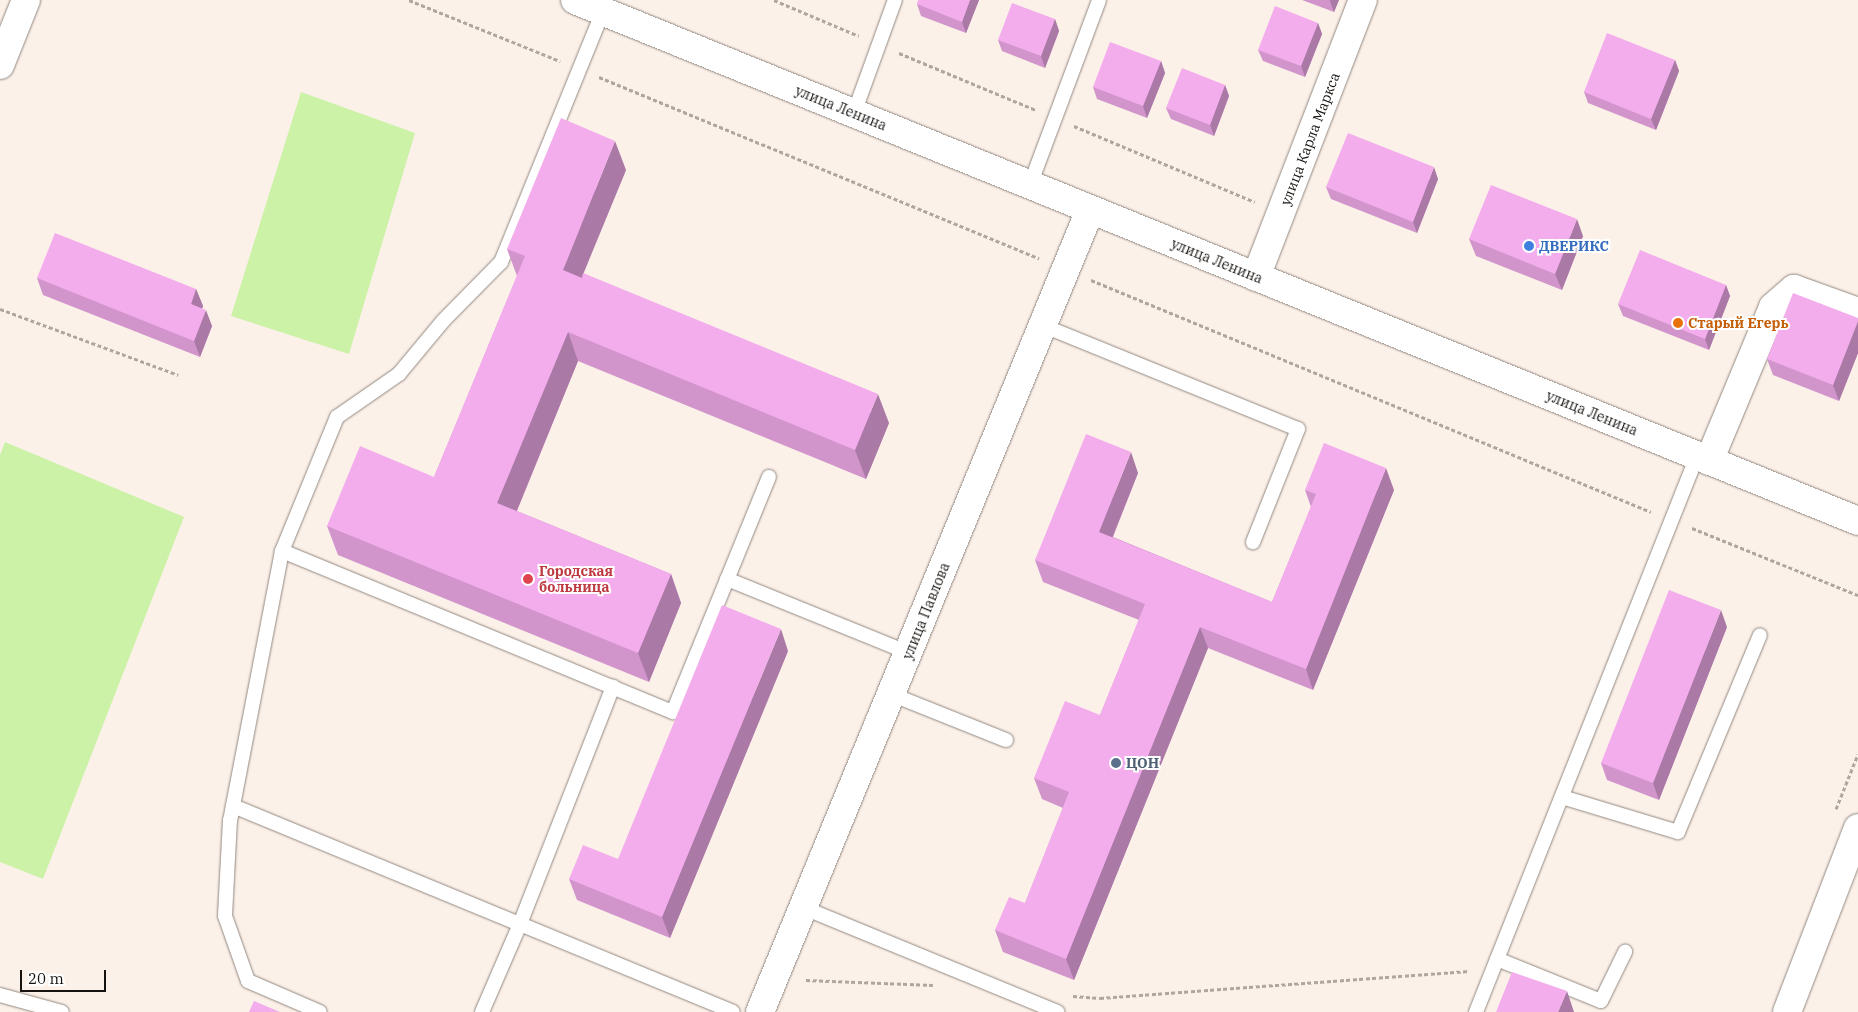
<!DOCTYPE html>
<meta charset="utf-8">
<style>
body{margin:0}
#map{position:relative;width:1858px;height:1012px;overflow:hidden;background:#fcf1e9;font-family:"IBM Plex Serif",serif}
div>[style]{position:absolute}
.green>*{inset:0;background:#cbf2a7}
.path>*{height:3px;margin-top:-1.5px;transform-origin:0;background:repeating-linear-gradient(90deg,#afa6a0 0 4px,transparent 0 6.5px)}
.roads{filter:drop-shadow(0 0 1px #918880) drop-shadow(0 0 1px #918880)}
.lane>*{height:14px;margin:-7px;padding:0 7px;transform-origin:7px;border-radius:7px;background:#fff}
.street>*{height:28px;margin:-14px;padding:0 14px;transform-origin:14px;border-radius:14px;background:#fff}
.secondary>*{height:28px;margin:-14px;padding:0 14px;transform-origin:14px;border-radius:14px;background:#fff}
.wall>*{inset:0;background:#d195cc}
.shaded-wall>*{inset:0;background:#aa79a6}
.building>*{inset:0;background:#f3aded}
.dots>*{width:14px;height:14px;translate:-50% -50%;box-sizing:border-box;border:2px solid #fff;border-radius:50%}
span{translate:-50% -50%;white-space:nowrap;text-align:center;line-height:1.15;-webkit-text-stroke:4px #fff;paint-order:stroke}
.street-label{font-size:14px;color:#16120f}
.shop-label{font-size:14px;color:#366cbe;font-weight:700}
.left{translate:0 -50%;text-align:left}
.food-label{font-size:14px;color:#c56008;font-weight:700}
.health-label{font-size:14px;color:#be3a42;font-weight:700}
.service-label{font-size:14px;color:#4e5e75;font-weight:700}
.scale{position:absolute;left:20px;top:970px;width:86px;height:22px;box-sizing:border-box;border:2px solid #16120f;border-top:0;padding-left:6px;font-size:15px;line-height:18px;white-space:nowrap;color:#16120f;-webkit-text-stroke:4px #fff;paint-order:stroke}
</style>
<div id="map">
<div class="green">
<i style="clip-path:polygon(301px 92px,415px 133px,349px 354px,231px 316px)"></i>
<i style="clip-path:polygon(5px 442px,184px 517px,43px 879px,0 862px,0 455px)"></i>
</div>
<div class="path">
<i style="left:409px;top:0;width:163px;rotate:22deg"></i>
<i style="left:774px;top:0;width:92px;rotate:23deg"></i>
<i style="left:899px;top:53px;width:148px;rotate:22.6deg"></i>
<i style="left:599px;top:77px;width:476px;rotate:22.4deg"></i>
<i style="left:1074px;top:126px;width:196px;rotate:22.8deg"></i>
<i style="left:1091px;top:280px;width:606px;rotate:22.5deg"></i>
<i style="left:0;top:309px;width:190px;rotate:20.3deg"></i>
<i style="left:1692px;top:528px;width:179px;rotate:22deg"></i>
<i style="left:1836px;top:809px;width:59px;rotate:-68.2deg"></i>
<i style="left:806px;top:980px;width:127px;rotate:2.3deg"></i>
<i style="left:1073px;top:996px;width:27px;rotate:4deg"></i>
<i style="left:1100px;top:998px;width:370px;rotate:-4.2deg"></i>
</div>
<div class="roads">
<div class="lane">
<i style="left:603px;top:11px;width:271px;rotate:112.1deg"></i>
<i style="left:501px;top:262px;width:83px;rotate:134.5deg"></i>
<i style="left:443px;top:321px;width:69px;rotate:129.7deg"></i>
<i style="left:399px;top:374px;width:75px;rotate:145.3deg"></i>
<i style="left:337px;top:417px;width:145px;rotate:112.3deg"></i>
<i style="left:282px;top:551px;width:423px;rotate:22.4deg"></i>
<i style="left:673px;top:712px;width:254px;rotate:-67.8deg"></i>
<i style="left:854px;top:113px;width:120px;rotate:-70.1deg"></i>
<i style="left:1030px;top:185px;width:197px;rotate:-69.5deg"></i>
<i style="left:1044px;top:326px;width:274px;rotate:22.1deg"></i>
<i style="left:1298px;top:429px;width:122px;rotate:111.7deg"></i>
<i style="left:282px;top:551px;width:274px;rotate:100.9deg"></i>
<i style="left:230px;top:820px;width:96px;rotate:93deg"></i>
<i style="left:225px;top:916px;width:69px;rotate:70.5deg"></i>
<i style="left:248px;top:981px;width:78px;rotate:23.3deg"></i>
<i style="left:727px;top:579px;width:196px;rotate:22.1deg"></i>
<i style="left:891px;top:694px;width:124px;rotate:21.8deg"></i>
<i style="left:1562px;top:797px;width:121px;rotate:16.8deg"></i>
<i style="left:1678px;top:832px;width:213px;rotate:-67.4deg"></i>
<i style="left:233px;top:806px;width:310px;rotate:22.4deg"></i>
<i style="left:520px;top:924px;width:255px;rotate:-68.6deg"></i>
<i style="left:804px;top:908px;width:274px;rotate:22.3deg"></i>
<i style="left:1497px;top:959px;width:112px;rotate:22deg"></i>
<i style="left:1601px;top:1001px;width:55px;rotate:-63.9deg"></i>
<i style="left:0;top:995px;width:64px;rotate:15.3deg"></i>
<i style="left:482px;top:1012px;width:96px;rotate:-66.6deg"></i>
<i style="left:520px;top:924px;width:230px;rotate:22.4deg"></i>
<i style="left:1476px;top:1012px;width:598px;rotate:-68.32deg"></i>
</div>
<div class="street">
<i style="left:0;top:65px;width:70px;rotate:-68.2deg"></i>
<i style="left:1256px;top:277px;width:297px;rotate:-68.9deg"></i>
<i style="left:1709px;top:461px;width:167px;rotate:-67.4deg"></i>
<i style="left:1773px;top:307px;width:28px;rotate:-41deg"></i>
<i style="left:1794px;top:289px;width:68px;rotate:19.8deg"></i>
<i style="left:760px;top:1012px;width:867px;rotate:-67.63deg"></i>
<i style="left:1787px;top:1012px;width:197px;rotate:-68.9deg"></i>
</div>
<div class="secondary">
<i style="left:575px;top:0;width:1385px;rotate:22.1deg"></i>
</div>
</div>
<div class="wall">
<i style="clip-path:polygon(979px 0,966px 33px,921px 16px,917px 4px)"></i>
<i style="clip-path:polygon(1302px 0,1339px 0,1334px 12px)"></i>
<i style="clip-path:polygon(1055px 19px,1059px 31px,1045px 68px,1002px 51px,998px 40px)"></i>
<i style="clip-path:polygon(1318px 23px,1322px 34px,1305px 77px,1263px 61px,1258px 50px)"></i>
<i style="clip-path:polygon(1675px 60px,1679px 71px,1656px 130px,1588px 103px,1584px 92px)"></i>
<i style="clip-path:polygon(1161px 61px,1165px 73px,1147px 118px,1097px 99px,1093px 87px)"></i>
<i style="clip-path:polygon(1225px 85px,1229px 96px,1214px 136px,1171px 119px,1166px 108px)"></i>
<i style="clip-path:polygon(626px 170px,583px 273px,889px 423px,866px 479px,578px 361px,517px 511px,671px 574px,681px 603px,649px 682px,338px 555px,327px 526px,434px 477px,517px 276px,507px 249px)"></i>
<i style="clip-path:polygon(1438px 179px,1417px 233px,1331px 199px,1326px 187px)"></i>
<i style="clip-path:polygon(1583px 236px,1562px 290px,1476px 256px,1469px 239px)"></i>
<i style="clip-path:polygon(37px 278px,196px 289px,203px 306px,202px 308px,212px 326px,200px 357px,43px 295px)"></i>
<i style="clip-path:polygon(1726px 285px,1730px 296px,1709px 350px,1623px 316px,1618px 304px)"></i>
<i style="clip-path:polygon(1858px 318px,1858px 353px,1839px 401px,1773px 375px,1767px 359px)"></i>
<i style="clip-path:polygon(1138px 473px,1113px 537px,1272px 602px,1311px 507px,1305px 490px,1394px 490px,1313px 690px,1208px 648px,1074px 980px,1003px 952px,995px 930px,1025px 903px,1063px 808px,1042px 799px,1034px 778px,1100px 715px,1139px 620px,1043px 582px,1035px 560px)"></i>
<i style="clip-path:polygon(1727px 627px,1659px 800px,1607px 780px,1601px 763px)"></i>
<i style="clip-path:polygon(788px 651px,670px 938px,577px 900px,569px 879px,618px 859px)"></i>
</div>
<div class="shaded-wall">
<i style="clip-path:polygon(970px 0,979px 0,966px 33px,962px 22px)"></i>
<i style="clip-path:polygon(1330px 0,1339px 0,1334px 12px,1330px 1px)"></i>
<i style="clip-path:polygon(1055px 19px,1059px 31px,1045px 68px,1041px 56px)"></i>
<i style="clip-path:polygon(1318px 23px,1322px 34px,1305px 77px,1301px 66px)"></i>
<i style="clip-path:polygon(1675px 60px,1679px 71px,1656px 130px,1651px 119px)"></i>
<i style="clip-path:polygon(1161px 61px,1165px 73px,1147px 118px,1143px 106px)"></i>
<i style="clip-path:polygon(1225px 85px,1229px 96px,1214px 136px,1210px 125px)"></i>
<i style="clip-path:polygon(615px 141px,626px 170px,573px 299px,563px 270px)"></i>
<i style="clip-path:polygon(1434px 167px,1438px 179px,1417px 233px,1413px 222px)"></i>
<i style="clip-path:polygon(1577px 219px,1583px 236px,1562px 290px,1555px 274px)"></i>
<i style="clip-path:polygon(1726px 285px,1730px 296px,1709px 350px,1705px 339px)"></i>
<i style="clip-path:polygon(196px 289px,203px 306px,197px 321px,191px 304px)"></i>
<i style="clip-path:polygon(206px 310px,212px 326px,200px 357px,194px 341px)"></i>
<i style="clip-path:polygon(1858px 321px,1858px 353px,1839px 401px,1833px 385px)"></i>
<i style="clip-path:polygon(568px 332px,578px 361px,508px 532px,497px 503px)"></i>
<i style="clip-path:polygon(878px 394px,889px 423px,866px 479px,855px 450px)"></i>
<i style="clip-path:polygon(1131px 452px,1138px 473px,1106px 553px,1099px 532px)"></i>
<i style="clip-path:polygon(1386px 468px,1394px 490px,1313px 690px,1306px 669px)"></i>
<i style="clip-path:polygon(671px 574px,681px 603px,649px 682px,638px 653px)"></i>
<i style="clip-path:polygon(1721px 610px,1727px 627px,1659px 800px,1653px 783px)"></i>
<i style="clip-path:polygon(1200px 627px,1208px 648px,1074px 980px,1066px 959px)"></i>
<i style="clip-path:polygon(781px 629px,788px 651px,670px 938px,662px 917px)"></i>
<i style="clip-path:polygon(1567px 991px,1574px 1012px,1558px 1012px)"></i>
</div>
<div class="building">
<i style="clip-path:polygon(918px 0,970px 0,962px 22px,917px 4px)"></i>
<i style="clip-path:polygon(1012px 3px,1055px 19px,1041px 56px,998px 40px)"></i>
<i style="clip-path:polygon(1275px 6px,1318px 23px,1301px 66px,1258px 50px)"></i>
<i style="clip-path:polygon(1607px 33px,1675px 60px,1651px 119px,1584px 92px)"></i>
<i style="clip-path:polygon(1110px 42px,1161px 61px,1143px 106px,1093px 87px)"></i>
<i style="clip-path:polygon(1182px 68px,1225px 85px,1210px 125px,1166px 108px)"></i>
<i style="clip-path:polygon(561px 118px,615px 141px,563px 270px,582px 278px,583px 273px,878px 394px,855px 450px,568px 332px,497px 503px,671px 574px,638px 653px,327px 526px,360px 446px,434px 477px,525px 256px,507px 249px)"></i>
<i style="clip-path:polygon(1348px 133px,1434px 167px,1413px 222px,1326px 187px)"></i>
<i style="clip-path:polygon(1491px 185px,1577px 219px,1555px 274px,1469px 239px)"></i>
<i style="clip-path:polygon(55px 233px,196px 289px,191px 304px,206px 310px,194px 341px,37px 278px)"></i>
<i style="clip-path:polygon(1640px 250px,1726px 285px,1705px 339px,1618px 304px)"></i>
<i style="clip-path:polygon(1793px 293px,1858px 318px,1858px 321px,1833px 385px,1767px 359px)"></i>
<i style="clip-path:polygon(1086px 434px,1131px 452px,1099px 532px,1272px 602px,1316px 494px,1305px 490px,1324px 443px,1386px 468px,1306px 669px,1200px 627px,1066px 959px,995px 930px,1009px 897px,1025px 903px,1069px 792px,1034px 778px,1065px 701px,1100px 715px,1145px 604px,1035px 560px)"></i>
<i style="clip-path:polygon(1669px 590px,1721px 610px,1653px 783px,1601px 763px)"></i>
<i style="clip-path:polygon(722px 605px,781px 629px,662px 917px,569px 879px,583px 845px,618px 859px)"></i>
<i style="clip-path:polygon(1512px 972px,1567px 991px,1558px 1012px,1496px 1012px)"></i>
<i style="clip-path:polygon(254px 1001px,280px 1012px,249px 1012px)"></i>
</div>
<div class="dots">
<i style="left:1529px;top:246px;background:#3f7fe0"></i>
<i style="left:1678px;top:323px;background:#e8710a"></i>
<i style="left:528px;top:579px;background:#e0444e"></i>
<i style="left:1116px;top:763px;background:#5c6f8a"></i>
</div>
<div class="street-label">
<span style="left:841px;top:108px;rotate:22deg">улица Ленина</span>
<span style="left:1310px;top:139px;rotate:-69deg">улица Карла Маркса</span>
<span style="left:1217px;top:261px;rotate:22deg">улица Ленина</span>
<span style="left:1592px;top:413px;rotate:22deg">улица Ленина</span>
<span style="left:926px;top:611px;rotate:-68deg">улица Павлова</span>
</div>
<div class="shop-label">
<span class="left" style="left:1539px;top:246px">ДВЕРИКС</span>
</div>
<div class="food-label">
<span class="left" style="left:1688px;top:323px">Старый Егерь</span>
</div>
<div class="health-label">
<span class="left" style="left:539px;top:579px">Городская<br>больница</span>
</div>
<div class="service-label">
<span class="left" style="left:1126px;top:763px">ЦОН</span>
</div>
<div class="scale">20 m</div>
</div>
